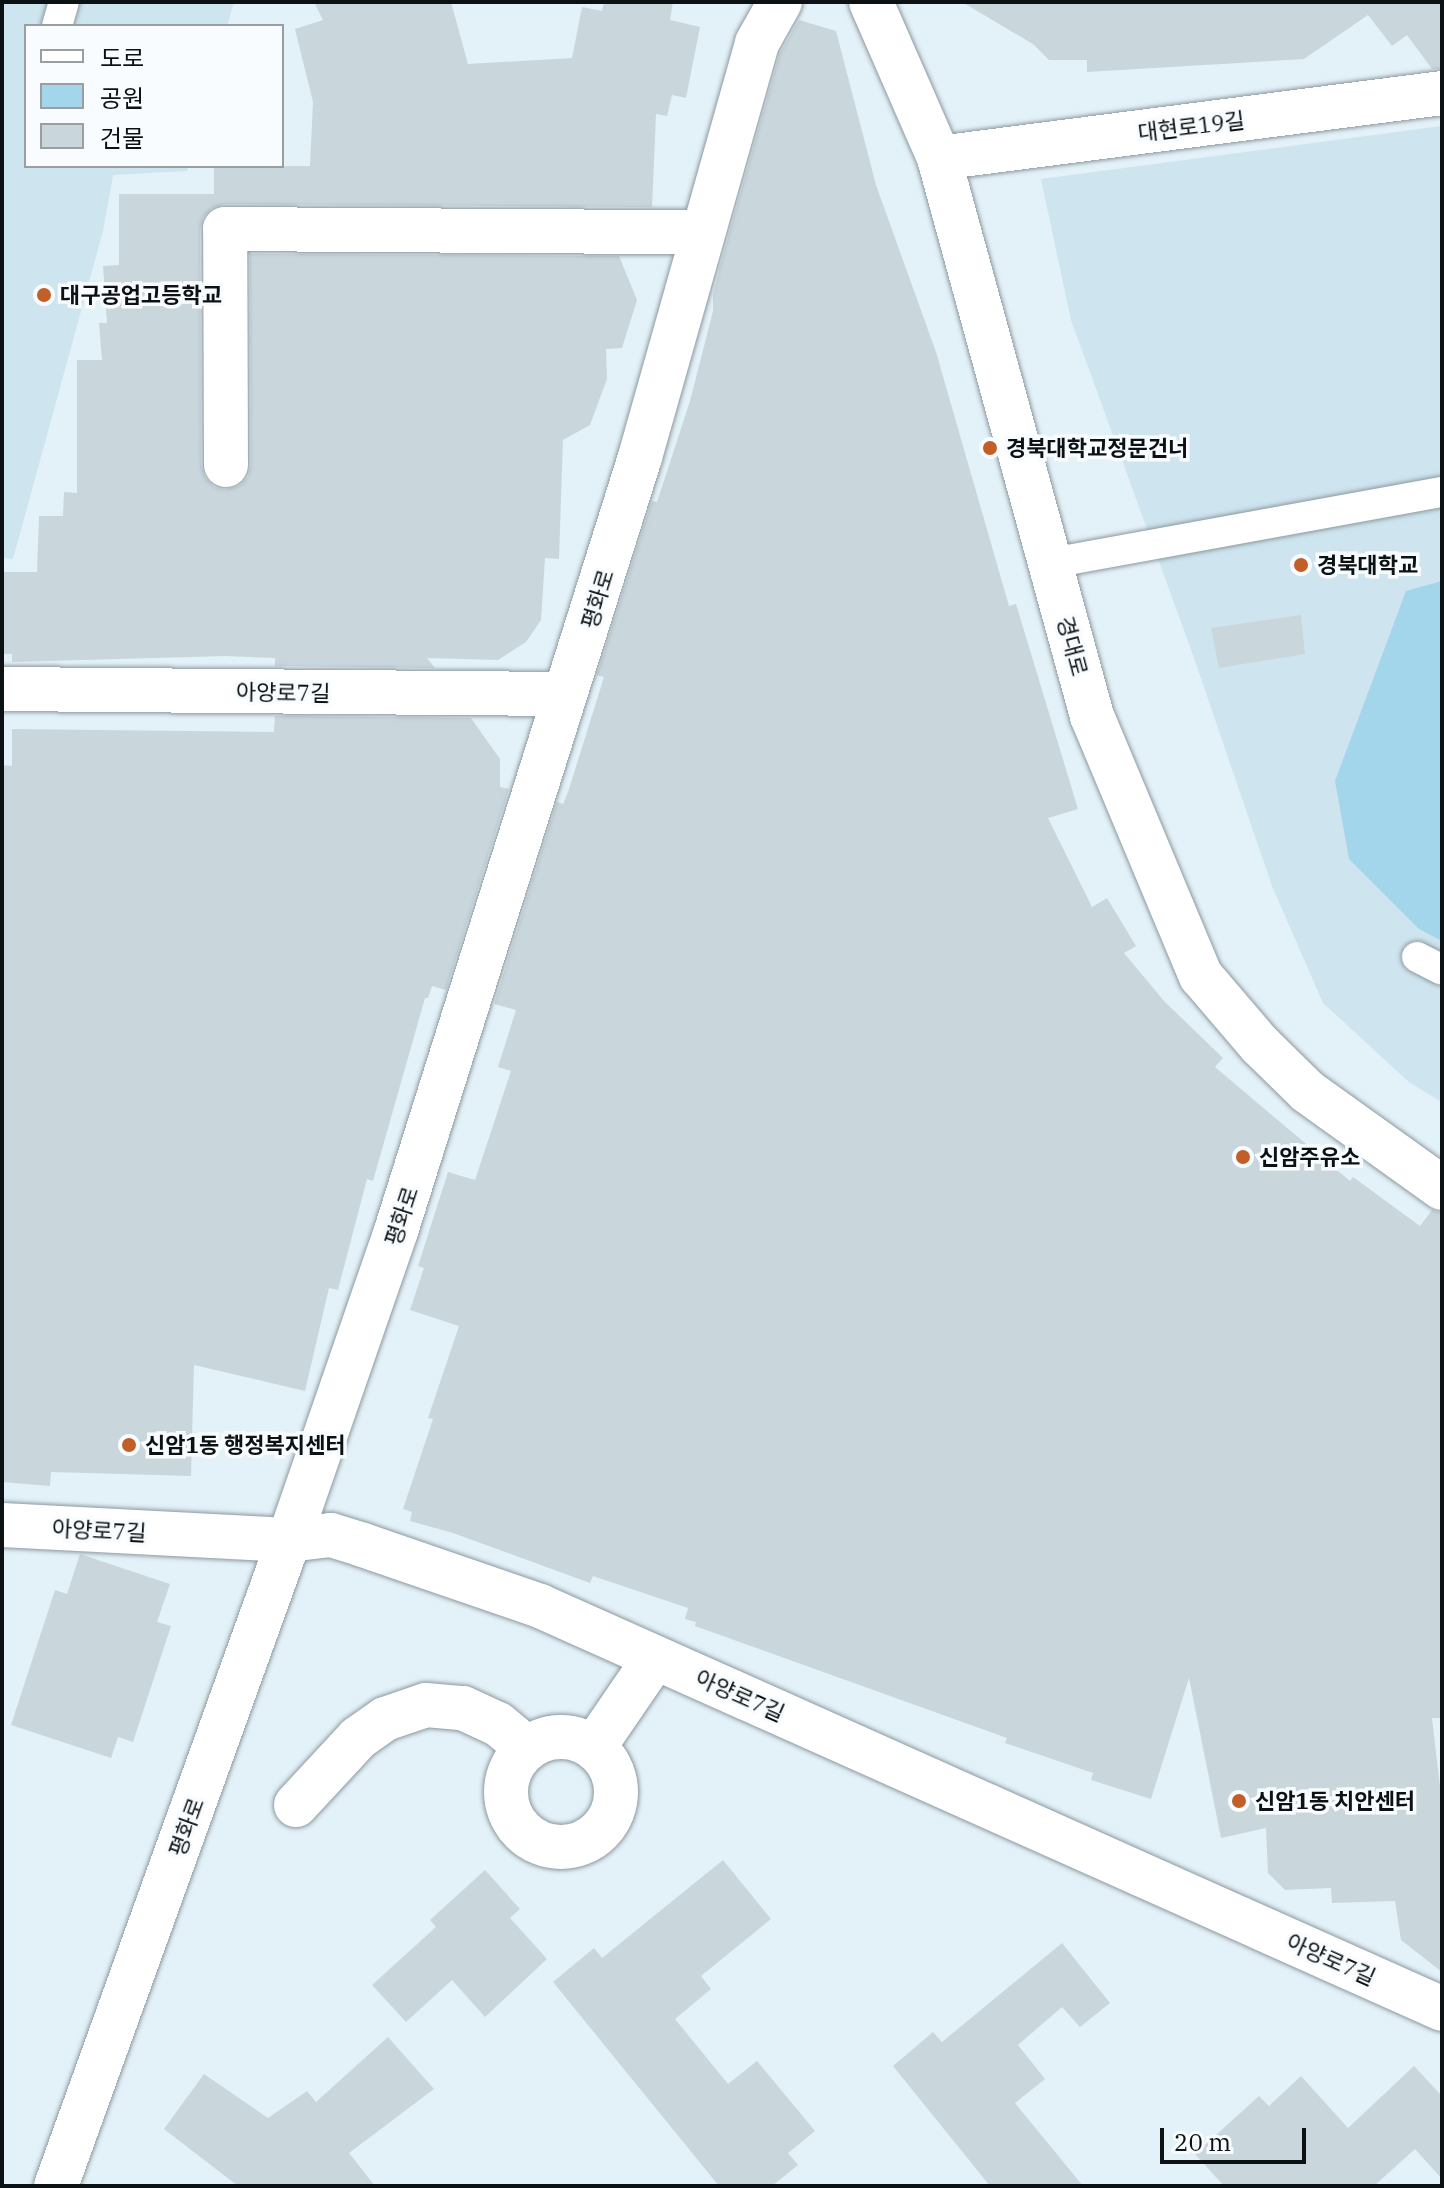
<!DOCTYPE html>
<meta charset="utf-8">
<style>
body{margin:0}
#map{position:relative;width:1444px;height:2188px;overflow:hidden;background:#e3f1f8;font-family:"IBM Plex Serif","Noto Sans KR",serif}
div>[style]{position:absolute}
.built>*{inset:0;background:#cee4ee}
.green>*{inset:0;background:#a3d6eb}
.building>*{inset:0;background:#c9d7dd}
.roads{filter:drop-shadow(0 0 2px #8c9a9f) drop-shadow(0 0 2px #8c9a9f)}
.lane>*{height:30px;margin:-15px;padding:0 15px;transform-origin:15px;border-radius:15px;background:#fff}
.street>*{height:44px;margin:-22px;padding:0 22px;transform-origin:22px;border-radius:22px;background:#fff}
.street>.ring{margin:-22px;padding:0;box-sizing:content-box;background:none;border:44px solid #fff;border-radius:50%}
.secondary>*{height:44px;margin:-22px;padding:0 22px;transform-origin:22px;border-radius:22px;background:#fff}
.dots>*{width:22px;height:22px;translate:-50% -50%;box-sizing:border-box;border:4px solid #f9fcfe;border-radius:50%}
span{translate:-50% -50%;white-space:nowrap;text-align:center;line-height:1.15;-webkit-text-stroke:7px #f9fcfe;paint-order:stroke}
.street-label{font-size:22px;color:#0c1113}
.poi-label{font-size:22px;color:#0c1113;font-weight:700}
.left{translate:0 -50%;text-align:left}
.frame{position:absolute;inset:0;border:4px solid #0c1113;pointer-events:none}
.legend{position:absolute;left:24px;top:24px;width:260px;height:144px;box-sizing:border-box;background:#f9fcfe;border:2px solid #9a9ea0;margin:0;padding:10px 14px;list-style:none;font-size:24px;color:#0c1113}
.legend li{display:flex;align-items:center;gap:16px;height:40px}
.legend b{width:40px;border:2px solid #9a9ea0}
.scale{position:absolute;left:1160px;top:2128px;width:146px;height:36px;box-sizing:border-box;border:4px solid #0c1113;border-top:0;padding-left:10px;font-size:24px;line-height:28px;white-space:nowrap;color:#0c1113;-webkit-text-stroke:6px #f9fcfe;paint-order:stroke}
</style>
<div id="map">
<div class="built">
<i style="clip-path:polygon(2px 2px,234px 2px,227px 26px,26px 26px,26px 166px,188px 166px,187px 171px,113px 175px,103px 231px,13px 559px,2px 558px)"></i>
<i style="clip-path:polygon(1442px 126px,1442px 1102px,1410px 1083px,1323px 1003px,1272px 886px,1193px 655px,1071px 320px,1041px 179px)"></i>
</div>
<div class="green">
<i style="clip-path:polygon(1442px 581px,1442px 941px,1419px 929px,1349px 859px,1335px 781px,1406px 591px)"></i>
</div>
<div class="building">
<i style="clip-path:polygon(314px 2px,451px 2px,468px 64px,572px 58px,582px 7px,602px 11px,604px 2px,673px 2px,670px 20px,700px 27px,686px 98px,672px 95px,667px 116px,656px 114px,652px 207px,225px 204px,212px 208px,203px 217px,200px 229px,201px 465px,205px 478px,214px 487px,225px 490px,239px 486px,248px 477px,251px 465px,250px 254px,619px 256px,637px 300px,622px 348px,606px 349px,607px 379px,590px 425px,563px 440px,559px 559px,545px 558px,541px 620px,526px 642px,498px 660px,427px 658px,435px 668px,275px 666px,275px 658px,226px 656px,12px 662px,12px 654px,2px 654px,2px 572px,37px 572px,39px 516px,63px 516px,64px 492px,77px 493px,77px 360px,102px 360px,99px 323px,107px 323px,103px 266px,119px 265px,119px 194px,214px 194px,214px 166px,310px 166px,313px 102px,295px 29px,323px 20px)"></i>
<i style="clip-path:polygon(962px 2px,1442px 2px,1442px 69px,1432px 69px,1407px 35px,1392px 46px,1368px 15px,1304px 59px,1087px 72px,1087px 60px,1049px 60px,1033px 44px)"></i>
<i style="clip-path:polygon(799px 20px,836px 31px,876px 185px,936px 352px,1009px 606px,1016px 604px,1078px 809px,1048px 818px,1092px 907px,1107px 898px,1136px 946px,1124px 953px,1164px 1001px,1223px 1058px,1215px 1067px,1350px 1181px,1353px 1177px,1420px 1226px,1432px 1210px,1442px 1213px,1442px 1718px,1432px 1718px,1442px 1804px,1442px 1972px,1401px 1940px,1395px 1901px,1332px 1903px,1331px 1888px,1285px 1890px,1268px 1873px,1266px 1828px,1221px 1838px,1189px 1678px,1151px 1799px,1091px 1780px,1093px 1773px,1005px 1743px,1007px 1738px,695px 1626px,696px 1622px,685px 1619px,688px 1608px,593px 1576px,590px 1583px,453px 1533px,410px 1521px,412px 1512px,403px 1509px,433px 1419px,428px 1418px,459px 1326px,410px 1310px,424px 1268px,418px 1266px,448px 1172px,475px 1180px,511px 1071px,498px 1067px,516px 1010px,494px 1004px,557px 802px,563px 804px,569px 789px,604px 677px,597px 675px,652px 501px,657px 502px,690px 401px,713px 311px,713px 295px,720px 266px,780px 53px)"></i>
<i style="clip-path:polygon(1301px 615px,1305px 654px,1219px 668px,1211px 628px)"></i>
<i style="clip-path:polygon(275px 716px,471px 718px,500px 759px,500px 787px,509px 789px,446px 990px,432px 986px,428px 998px,425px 998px,373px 1181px,367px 1179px,338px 1290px,329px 1288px,305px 1391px,194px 1365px,191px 1476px,51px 1472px,50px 1486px,2px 1482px,2px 765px,12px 766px,12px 729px,274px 732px)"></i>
<i style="clip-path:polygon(80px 1554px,170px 1584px,157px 1622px,171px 1626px,133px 1742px,118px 1737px,111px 1758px,11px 1725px,55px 1590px,67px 1594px)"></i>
<i style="clip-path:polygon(723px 1860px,771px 1919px,701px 1976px,711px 1989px,675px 2019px,728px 2084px,757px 2061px,815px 2131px,788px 2153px,798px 2165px,772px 2186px,719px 2186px,553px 1982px,594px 1948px,602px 1958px)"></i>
<i style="clip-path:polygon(485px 1870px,520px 1909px,510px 1918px,547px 1959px,485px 2017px,452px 1980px,406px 2022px,372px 1985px,436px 1927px,430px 1920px)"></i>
<i style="clip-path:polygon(1062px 1943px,1110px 2003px,1080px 2027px,1062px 2007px,1018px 2045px,1045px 2079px,1015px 2103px,1083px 2186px,990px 2186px,893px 2066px,933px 2032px,942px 2042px)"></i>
<i style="clip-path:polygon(388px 2037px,434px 2089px,349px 2153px,375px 2186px,238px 2186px,164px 2129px,204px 2074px,268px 2118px,307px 2091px,316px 2102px)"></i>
<i style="clip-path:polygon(1414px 2066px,1442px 2096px,1442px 2179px,1415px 2149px,1374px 2186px,1224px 2186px,1195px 2154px,1259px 2096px,1269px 2106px,1301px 2076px,1348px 2128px)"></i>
</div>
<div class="roads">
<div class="lane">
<i style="left:57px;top:26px;width:25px;rotate:-74deg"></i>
<i style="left:1051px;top:563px;width:397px;rotate:-10.3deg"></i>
<i style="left:1417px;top:957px;width:28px;rotate:27deg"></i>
</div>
<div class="street">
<i style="left:939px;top:158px;width:507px;rotate:-7.36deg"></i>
<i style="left:226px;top:465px;width:236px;rotate:-90.2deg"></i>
<i style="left:225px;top:229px;width:478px;rotate:0.4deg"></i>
<i style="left:2px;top:689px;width:563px;rotate:0.51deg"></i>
<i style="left:2px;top:1525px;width:287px;rotate:3deg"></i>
<i style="left:289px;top:1540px;width:42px;rotate:-6.8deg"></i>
<i style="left:331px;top:1535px;width:34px;rotate:17deg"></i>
<i style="left:363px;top:1545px;width:187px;rotate:19deg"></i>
<i style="left:540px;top:1606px;width:988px;rotate:24.07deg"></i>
<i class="ring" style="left:506px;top:1737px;width:66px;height:66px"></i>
<i style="left:594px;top:1747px;width:108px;rotate:-55.6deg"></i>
<i style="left:296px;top:1805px;width:91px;rotate:-47.2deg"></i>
<i style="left:358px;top:1738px;width:33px;rotate:-35deg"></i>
<i style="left:385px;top:1719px;width:43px;rotate:-18.9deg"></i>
<i style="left:426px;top:1705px;width:37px;rotate:5deg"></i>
<i style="left:463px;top:1708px;width:38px;rotate:25deg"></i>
<i style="left:498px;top:1724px;width:38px;rotate:40deg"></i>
<i style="left:56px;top:2186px;width:687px;rotate:-70.17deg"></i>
<i style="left:289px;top:1540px;width:327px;rotate:-70.9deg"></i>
<i style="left:396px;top:1231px;width:812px;rotate:-72.5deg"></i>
<i style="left:640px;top:457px;width:430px;rotate:-74.2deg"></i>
<i style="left:757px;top:43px;width:47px;rotate:-60.7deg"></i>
</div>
<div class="secondary">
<i style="left:871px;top:2px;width:170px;rotate:66.4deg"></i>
<i style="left:939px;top:158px;width:579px;rotate:74.67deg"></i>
<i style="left:1092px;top:716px;width:282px;rotate:67.3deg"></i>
<i style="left:1201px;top:976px;width:91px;rotate:49.5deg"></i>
<i style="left:1260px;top:1045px;width:67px;rotate:44.4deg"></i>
<i style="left:1308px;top:1092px;width:165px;rotate:35.6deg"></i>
</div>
</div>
<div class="dots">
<i style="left:44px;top:295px;background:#c25e28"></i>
<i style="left:990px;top:448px;background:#c25e28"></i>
<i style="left:1301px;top:565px;background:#c25e28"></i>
<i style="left:1243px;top:1157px;background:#c25e28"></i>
<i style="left:129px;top:1445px;background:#c25e28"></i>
<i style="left:1239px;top:1801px;background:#c25e28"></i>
</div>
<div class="street-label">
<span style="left:1191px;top:126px;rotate:-7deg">대현로19길</span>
<span style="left:597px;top:599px;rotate:-73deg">평화로</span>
<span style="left:1073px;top:646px;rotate:75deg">경대로</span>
<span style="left:283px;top:692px;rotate:1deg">아양로7길</span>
<span style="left:401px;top:1216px;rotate:-72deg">평화로</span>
<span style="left:99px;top:1530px;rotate:3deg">아양로7길</span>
<span style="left:740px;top:1695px;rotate:24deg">아양로7길</span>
<span style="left:186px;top:1827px;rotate:-70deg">평화로</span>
<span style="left:1331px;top:1959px;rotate:24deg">아양로7길</span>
</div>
<div class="poi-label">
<span class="left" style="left:60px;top:295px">대구공업고등학교</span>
<span class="left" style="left:1006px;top:448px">경북대학교정문건너</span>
<span class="left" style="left:1317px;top:565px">경북대학교</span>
<span class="left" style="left:1259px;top:1157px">신암주유소</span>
<span class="left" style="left:145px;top:1445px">신암1동 행정복지센터</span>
<span class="left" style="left:1255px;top:1801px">신암1동 치안센터</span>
</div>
<div class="frame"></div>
<ul class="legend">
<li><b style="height:10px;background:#fff"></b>도로</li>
<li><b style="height:22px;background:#a3d6eb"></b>공원</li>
<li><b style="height:22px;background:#c9d7dd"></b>건물</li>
</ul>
<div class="scale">20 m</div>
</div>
